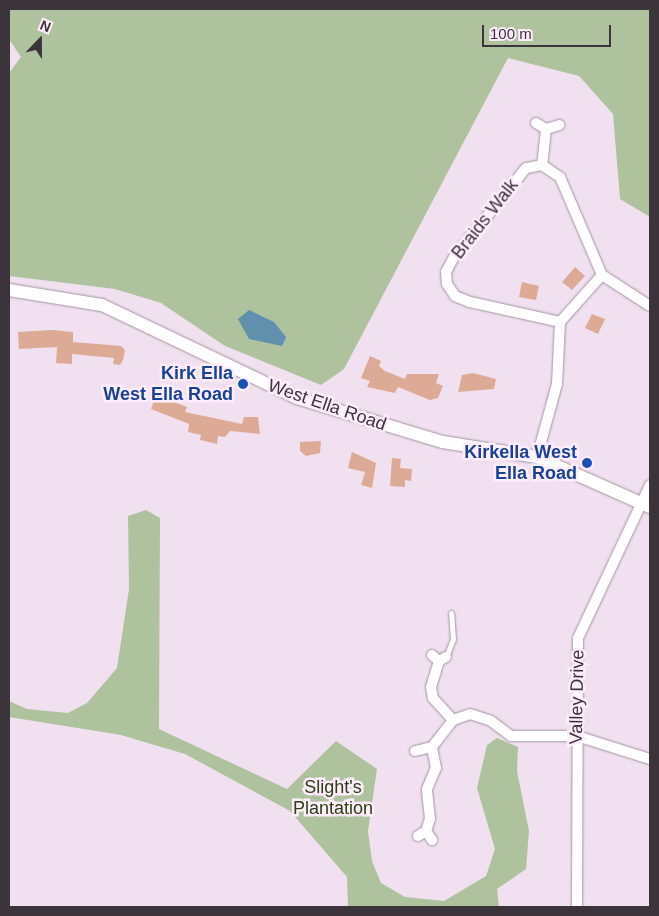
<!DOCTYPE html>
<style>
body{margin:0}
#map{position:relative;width:659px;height:916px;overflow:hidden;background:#f1e0f0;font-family:Arial,sans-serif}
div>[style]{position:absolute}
.green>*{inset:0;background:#aec39d}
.water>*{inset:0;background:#6090ab}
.building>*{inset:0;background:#ddab95}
.roads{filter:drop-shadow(0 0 1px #a494a3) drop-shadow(0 0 1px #a494a3)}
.service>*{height:5px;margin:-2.5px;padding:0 2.5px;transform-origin:2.5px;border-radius:2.5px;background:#fff}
.minor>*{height:10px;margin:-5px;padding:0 5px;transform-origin:5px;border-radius:5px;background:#fff}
.tertiary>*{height:12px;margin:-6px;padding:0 6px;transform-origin:6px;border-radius:6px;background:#fff}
.dots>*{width:14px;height:14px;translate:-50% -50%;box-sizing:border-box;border:2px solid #ffedfe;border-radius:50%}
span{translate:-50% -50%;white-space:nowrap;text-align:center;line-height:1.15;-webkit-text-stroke:5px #ffedfe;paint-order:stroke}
.street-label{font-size:18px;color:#3b343a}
.transit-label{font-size:18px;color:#164399;font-weight:700}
.right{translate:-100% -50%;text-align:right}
.park-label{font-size:18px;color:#2a4010}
.frame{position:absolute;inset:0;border:10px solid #3b343a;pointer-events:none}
.north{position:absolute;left:15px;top:15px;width:50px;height:50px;-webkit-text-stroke:4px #ffedfe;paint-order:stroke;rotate:22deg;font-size:14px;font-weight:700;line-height:20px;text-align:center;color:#3b343a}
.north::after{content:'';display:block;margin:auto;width:18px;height:22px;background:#3b343a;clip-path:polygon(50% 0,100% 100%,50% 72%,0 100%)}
.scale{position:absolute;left:482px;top:25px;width:129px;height:22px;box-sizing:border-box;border:2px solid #3b343a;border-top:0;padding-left:6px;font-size:15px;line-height:18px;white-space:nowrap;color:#3b343a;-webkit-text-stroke:4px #ffedfe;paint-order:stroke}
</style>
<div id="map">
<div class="green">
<i style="clip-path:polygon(9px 9px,650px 9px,650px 217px,620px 199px,613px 114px,579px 76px,508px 58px,344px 369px,321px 385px,225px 346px,161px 303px,115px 289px,9px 276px,9px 73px,21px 57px,9px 39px)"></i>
<i style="clip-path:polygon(146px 510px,160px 518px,159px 729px,287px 789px,336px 741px,377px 769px,368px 831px,372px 861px,381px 883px,405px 897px,444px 901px,486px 876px,495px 849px,477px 788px,487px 745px,497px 738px,518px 747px,517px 771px,529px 831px,526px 869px,497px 889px,499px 907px,348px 907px,347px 877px,290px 811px,185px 754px,121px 735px,9px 717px,9px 701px,27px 709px,68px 713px,87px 703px,117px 668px,129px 589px,128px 516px)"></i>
</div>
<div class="water">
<i style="clip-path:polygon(249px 310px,274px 322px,286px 337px,282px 346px,249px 339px,238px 319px)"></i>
</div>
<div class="building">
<i style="clip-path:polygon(575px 267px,585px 276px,572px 290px,562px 282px)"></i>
<i style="clip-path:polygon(522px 282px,539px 286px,536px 300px,519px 297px)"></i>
<i style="clip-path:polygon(592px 314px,605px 319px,598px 334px,585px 328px)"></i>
<i style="clip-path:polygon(52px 330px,73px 332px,73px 342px,121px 346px,125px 350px,123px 360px,120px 365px,113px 364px,114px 358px,72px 354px,72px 364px,56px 363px,57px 347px,19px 349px,18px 332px)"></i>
<i style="clip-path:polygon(370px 356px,381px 361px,379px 366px,385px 371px,405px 379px,407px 374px,439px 374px,436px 383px,443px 386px,438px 398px,430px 400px,398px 387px,395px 393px,367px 387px,370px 381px,361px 378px)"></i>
<i style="clip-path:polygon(473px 373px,496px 379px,494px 389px,458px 392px,462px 375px)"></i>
<i style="clip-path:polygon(156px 395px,187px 407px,185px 412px,242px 424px,244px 417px,258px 417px,260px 434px,230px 431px,225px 437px,218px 436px,217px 444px,200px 440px,201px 435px,188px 432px,189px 424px,151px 409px)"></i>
<i style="clip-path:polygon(321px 441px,320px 453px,306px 456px,300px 451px,300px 442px)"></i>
<i style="clip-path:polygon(352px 452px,376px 463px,372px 488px,361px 485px,365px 472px,348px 468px)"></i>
<i style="clip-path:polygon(392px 458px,401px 459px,400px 468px,412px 469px,411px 481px,405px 480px,405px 487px,390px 486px)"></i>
</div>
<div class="roads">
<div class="service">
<i style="left:446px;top:657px;width:19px;rotate:-69deg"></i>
<i style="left:453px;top:639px;width:26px;rotate:-94deg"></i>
</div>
<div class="minor">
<i style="left:536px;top:123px;width:12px;rotate:31deg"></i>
<i style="left:546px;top:129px;width:14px;rotate:-17deg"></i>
<i style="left:546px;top:129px;width:36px;rotate:96deg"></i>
<i style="left:542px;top:165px;width:22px;rotate:34deg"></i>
<i style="left:560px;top:177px;width:107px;rotate:66.8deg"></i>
<i style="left:602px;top:275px;width:57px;rotate:32.9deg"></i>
<i style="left:542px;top:165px;width:16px;rotate:169deg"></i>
<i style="left:526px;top:168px;width:114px;rotate:129deg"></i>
<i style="left:454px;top:257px;width:17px;rotate:118deg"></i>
<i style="left:446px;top:272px;width:12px;rotate:85deg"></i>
<i style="left:447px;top:284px;width:14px;rotate:56deg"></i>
<i style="left:455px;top:296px;width:16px;rotate:22deg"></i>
<i style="left:470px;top:302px;width:92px;rotate:12.5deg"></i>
<i style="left:537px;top:457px;width:76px;rotate:-74.7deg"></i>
<i style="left:557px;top:384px;width:62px;rotate:-87.2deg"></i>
<i style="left:560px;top:322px;width:63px;rotate:-48.2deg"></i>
<i style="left:432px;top:655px;width:9px;rotate:41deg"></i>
<i style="left:439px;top:661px;width:8px;rotate:-30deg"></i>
<i style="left:439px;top:661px;width:27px;rotate:107deg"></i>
<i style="left:431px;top:687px;width:11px;rotate:80deg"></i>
<i style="left:433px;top:698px;width:30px;rotate:48deg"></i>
<i style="left:415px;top:751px;width:17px;rotate:-13deg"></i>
<i style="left:432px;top:747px;width:34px;rotate:-52deg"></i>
<i style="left:453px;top:720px;width:18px;rotate:-19deg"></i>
<i style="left:470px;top:714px;width:22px;rotate:18deg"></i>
<i style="left:491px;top:721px;width:25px;rotate:37deg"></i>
<i style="left:511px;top:736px;width:66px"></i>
<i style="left:577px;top:736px;width:77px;rotate:17.5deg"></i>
<i style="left:426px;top:831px;width:13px;rotate:-72deg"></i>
<i style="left:430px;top:819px;width:30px;rotate:-96deg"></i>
<i style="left:427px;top:789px;width:23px;rotate:-67deg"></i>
<i style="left:436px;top:768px;width:21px;rotate:-101deg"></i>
<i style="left:418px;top:836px;width:9px;rotate:-32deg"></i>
<i style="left:426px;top:831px;width:11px;rotate:56deg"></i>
<i style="left:577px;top:907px;width:269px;rotate:-89.8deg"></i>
<i style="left:578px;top:638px;width:169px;rotate:-64.8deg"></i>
</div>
<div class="tertiary">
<i style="left:9px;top:290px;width:94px;rotate:9.2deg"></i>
<i style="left:102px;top:305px;width:216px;rotate:25.5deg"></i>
<i style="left:297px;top:398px;width:152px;rotate:16.8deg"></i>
<i style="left:443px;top:442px;width:95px;rotate:9.1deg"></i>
<i style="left:537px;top:457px;width:124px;rotate:23.9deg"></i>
</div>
</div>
<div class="dots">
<i style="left:243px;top:384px;background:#1a4fb4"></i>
<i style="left:587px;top:463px;background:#1a4fb4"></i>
</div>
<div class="street-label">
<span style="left:485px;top:219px;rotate:-52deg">Braids Walk</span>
<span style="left:327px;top:405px;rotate:19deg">West Ella Road</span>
<span style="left:577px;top:697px;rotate:-89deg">Valley Drive</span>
</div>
<div class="transit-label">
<span class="right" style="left:233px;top:384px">Kirk Ella<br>West Ella Road</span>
<span class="right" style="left:577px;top:463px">Kirkella West<br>Ella Road</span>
</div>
<div class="park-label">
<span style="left:333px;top:798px">Slight's<br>Plantation</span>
</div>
<div class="frame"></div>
<div class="north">N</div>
<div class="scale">100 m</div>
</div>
